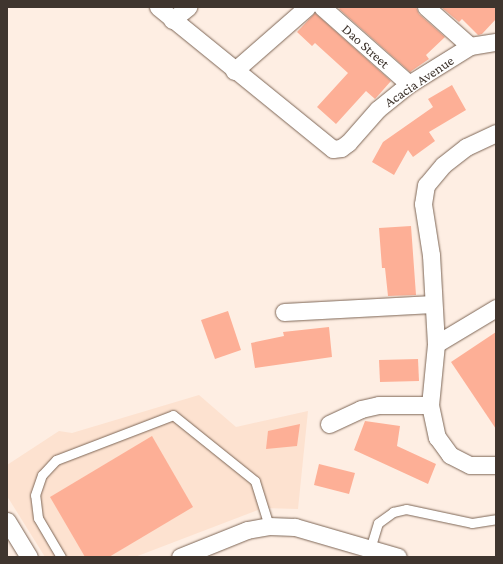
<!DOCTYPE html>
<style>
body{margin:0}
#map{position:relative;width:503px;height:564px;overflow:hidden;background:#feeee3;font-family:"Crimson Pro",serif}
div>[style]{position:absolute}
.built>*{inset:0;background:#fde2d0}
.building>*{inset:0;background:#fdaf96}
.roads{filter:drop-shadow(0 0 1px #7d6656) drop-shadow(0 0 1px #7d6656)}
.lane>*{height:9px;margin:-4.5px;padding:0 4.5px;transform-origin:4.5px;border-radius:4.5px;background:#fff}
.street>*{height:17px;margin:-8.5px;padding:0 8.5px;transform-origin:8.5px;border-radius:8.5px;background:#fff}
span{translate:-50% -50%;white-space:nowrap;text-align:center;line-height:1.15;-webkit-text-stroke:3px #fff;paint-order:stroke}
.street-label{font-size:14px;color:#3f352e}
.frame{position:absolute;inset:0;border:8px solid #3f352e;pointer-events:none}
</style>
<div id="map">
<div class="built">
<i style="clip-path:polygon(199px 395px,236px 427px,308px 411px,298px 509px,263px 508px,135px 557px,45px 557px,7px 496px,7px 465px,59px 431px,72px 433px)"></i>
</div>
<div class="building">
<i style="clip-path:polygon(341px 7px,416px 7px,419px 14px,445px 37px,426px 55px,429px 59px,410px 72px,339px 9px)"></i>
<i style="clip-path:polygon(441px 7px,496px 7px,496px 19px,482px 34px,478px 35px,462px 19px,459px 22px)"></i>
<i style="clip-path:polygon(315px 13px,391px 81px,375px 99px,366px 91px,336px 124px,317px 107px,348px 73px,315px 43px,312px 46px,297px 32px)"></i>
<i style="clip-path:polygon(452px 85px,466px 110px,429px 132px,435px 141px,413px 157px,408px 150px,394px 175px,372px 162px,383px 142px,433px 107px,428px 99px)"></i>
<i style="clip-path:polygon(411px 226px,416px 295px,388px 296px,385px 268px,382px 268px,379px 228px)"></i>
<i style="clip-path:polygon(228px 311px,241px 350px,215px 359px,201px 320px)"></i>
<i style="clip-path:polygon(329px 327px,332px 357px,255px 368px,251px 343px,284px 336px,283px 332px)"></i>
<i style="clip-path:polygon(496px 332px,496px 429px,451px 362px)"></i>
<i style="clip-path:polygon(418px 359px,419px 381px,380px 382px,379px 360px)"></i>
<i style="clip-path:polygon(365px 421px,400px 426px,397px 446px,436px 464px,428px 484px,354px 450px)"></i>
<i style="clip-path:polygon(300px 424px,297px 446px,266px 449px,268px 431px)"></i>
<i style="clip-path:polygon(152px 436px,193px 507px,109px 557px,85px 557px,50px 497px)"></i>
<i style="clip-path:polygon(319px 464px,355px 473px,349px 494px,314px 485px)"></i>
</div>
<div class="roads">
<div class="lane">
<i style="left:370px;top:549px;width:27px;rotate:-73deg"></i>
<i style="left:378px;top:523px;width:19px;rotate:-36deg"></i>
<i style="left:393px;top:512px;width:13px;rotate:-13deg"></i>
<i style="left:406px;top:509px;width:67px;rotate:12deg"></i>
<i style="left:472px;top:523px;width:24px;rotate:-9deg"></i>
<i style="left:61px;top:557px;width:45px;rotate:-120.5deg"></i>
<i style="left:38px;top:518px;width:23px;rotate:-97deg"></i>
<i style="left:35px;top:495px;width:21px;rotate:-71deg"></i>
<i style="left:42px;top:475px;width:21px;rotate:-47deg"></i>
<i style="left:56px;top:460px;width:125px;rotate:-21deg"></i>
<i style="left:173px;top:415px;width:105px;rotate:38.8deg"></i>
<i style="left:255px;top:481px;width:47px;rotate:72.7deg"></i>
</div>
<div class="street">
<i style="left:158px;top:7px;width:225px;rotate:39.1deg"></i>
<i style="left:333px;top:149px;width:8px;rotate:-7deg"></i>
<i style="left:341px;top:148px;width:9px;rotate:-36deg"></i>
<i style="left:348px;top:143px;width:45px;rotate:-48.6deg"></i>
<i style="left:378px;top:109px;width:40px;rotate:-39deg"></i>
<i style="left:409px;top:84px;width:72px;rotate:-31.9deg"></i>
<i style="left:470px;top:46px;width:26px;rotate:-9deg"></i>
<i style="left:322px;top:7px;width:116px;rotate:41.5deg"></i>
<i style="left:426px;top:7px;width:59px;rotate:41.6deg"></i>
<i style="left:172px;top:20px;width:21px;rotate:-39deg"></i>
<i style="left:234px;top:71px;width:97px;rotate:-41.2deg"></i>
<i style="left:496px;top:133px;width:33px;rotate:155deg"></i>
<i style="left:466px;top:147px;width:29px;rotate:142deg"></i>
<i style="left:443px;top:165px;width:26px;rotate:130deg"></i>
<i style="left:426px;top:185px;width:19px;rotate:99deg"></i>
<i style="left:423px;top:204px;width:52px;rotate:81.1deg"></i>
<i style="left:431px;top:255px;width:89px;rotate:86.8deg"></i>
<i style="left:436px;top:344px;width:61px;rotate:95.6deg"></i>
<i style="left:430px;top:405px;width:33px;rotate:78deg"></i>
<i style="left:437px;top:437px;width:22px;rotate:54deg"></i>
<i style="left:450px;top:455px;width:22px;rotate:27deg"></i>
<i style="left:470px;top:465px;width:26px"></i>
<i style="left:284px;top:312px;width:149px;rotate:-3.1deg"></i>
<i style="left:436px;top:344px;width:70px;rotate:-31deg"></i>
<i style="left:329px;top:424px;width:35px;rotate:-25deg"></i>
<i style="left:361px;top:409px;width:18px;rotate:-13deg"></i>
<i style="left:379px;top:405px;width:51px"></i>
<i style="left:7px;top:521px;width:42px;rotate:58.6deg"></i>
<i style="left:180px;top:557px;width:72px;rotate:-21.9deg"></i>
<i style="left:247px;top:530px;width:22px;rotate:-10deg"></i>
<i style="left:269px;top:526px;width:26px;rotate:2deg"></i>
<i style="left:295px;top:527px;width:107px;rotate:16.2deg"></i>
</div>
</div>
<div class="street-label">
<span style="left:366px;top:46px;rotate:42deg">Dao Street</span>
<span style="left:419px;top:81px;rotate:-34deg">Acacia Avenue</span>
</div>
<div class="frame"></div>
</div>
